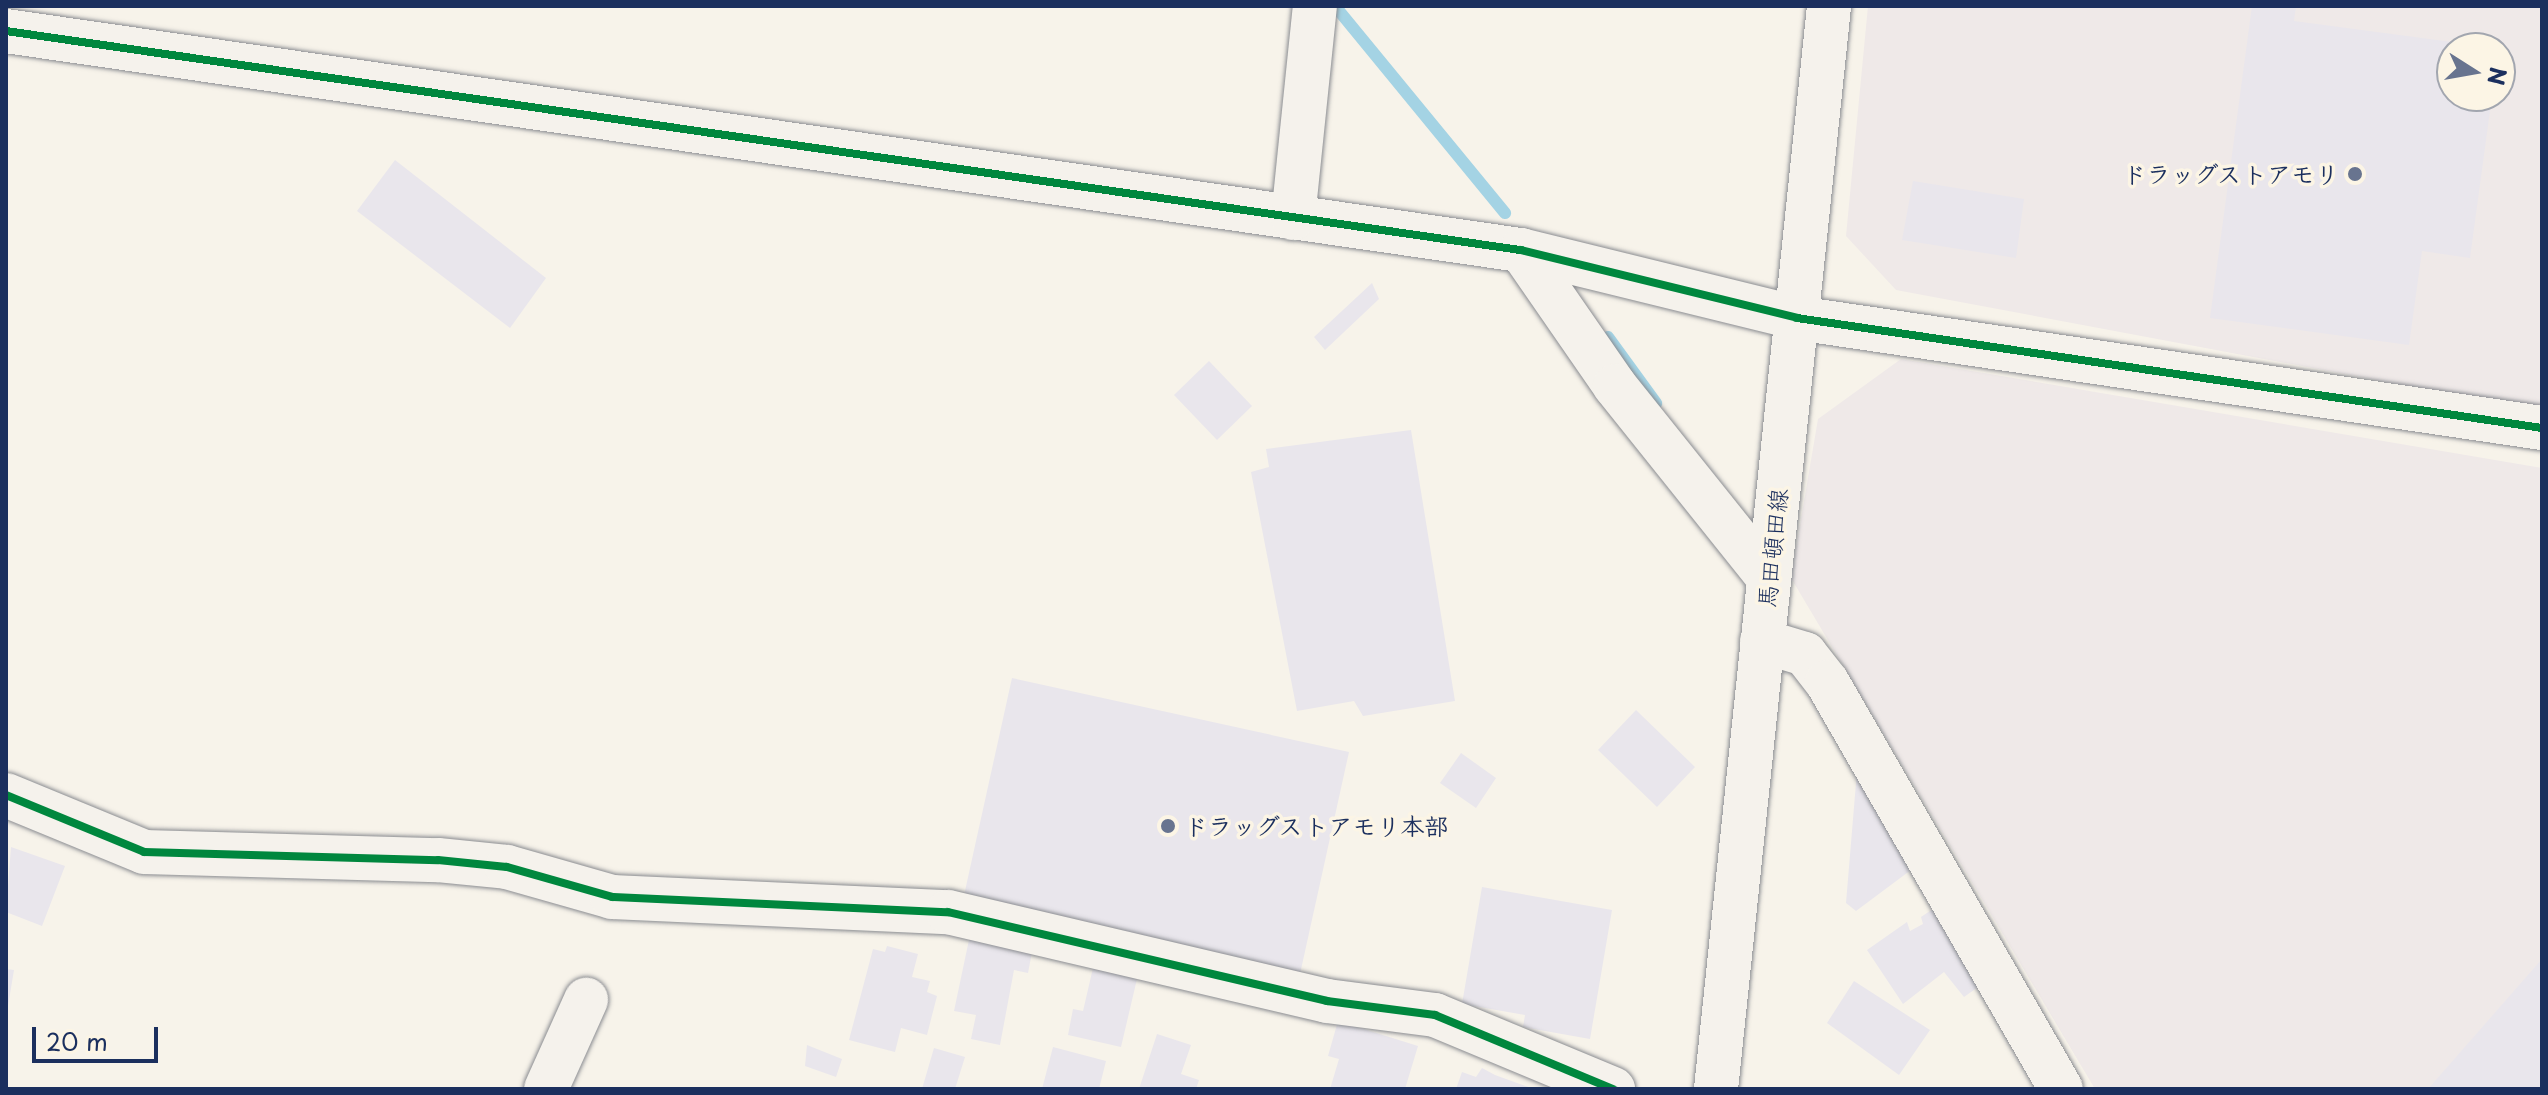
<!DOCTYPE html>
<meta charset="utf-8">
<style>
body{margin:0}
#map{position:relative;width:2548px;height:1095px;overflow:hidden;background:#f7f3ea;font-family:"Playpen Sans","Klee One",sans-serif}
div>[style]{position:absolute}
.built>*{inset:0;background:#efe9e8}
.stream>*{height:12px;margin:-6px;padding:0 6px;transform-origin:6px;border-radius:6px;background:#a4d3e4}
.building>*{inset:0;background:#e9e6ec}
.roads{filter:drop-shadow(0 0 2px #8a8c91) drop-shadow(0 0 2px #8a8c91)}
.minor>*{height:44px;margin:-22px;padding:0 22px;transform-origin:22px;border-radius:22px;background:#f5f2ec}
.major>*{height:44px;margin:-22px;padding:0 22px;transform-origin:22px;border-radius:22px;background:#f5f2ec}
.cycleway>*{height:8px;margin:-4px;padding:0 4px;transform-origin:4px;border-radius:4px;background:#00873e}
.dots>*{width:22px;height:22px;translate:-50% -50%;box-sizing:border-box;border:4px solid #fcf5e5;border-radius:50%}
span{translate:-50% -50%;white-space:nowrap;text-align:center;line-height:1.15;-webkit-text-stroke:7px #fcf5e5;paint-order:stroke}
.poi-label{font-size:24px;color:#1b2f5e;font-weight:700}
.right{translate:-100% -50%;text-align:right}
.left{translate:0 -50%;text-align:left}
.street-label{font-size:24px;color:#1b2f5e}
.frame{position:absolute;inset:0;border:8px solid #1b2f5e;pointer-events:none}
.north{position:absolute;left:2436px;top:32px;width:80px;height:80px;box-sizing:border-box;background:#fcf5e5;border:2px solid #a2a6af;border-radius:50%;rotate:101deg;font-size:22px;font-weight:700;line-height:32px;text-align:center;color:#1b2f5e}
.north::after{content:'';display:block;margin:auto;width:28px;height:36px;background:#68748f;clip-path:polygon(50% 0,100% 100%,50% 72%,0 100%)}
.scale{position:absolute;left:32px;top:1027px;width:126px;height:36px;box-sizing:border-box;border:4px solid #1b2f5e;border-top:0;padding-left:10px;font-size:24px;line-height:28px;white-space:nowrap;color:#1b2f5e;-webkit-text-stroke:6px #fcf5e5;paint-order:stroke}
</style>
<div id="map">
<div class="built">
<i style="clip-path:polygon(evenodd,1868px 6px,2542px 6px,2542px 411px,1896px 290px,1846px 236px,1868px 6px,2452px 48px,2500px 48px,2500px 96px,2452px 96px,2452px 48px)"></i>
<i style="clip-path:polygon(1901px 359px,2542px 468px,2542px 1089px,2095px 1089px,1791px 578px,1818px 419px)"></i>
</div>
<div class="stream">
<i style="left:1335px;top:6px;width:268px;rotate:50.6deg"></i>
<i style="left:1608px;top:337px;width:82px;rotate:54deg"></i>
</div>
<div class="building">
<i style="clip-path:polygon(2252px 6px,2296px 6px,2294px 21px,2452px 42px,2452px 96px,2492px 96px,2470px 258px,2422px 251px,2409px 345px,2210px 318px)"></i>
<i style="clip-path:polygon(395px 160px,546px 278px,510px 328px,357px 211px)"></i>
<i style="clip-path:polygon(1913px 181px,2024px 199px,2016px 258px,1902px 240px)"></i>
<i style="clip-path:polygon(1372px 283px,1379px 299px,1325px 350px,1314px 337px)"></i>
<i style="clip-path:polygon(1209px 361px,1252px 406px,1217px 440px,1174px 395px)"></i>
<i style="clip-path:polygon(1411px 430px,1455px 701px,1363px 716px,1354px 701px,1297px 711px,1251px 472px,1269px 467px,1266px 449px)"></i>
<i style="clip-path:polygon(1012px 678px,1349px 752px,1300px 974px,963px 900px)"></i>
<i style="clip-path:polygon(1636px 710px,1695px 767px,1657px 807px,1598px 750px)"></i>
<i style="clip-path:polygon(1461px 753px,1496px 778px,1476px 808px,1440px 783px)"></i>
<i style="clip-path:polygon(1857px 771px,1919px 864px,1856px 911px,1846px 903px)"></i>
<i style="clip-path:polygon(11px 847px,65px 866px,42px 926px,6px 912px)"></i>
<i style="clip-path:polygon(1482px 887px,1612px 910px,1590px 1039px,1523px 1027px,1525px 1015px,1462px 1004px)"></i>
<i style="clip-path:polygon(1936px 907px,1985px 982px,1964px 997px,1944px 972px,1903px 1004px,1867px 950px,1907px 922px,1910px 931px,1923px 924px,1921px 917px)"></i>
<i style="clip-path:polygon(970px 935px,1033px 947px,1028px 973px,1014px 970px,1000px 1045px,971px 1039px,976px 1015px,954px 1011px)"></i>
<i style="clip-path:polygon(887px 946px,918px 954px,912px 977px,930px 981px,927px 992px,937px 996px,927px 1035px,901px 1028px,895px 1052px,849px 1040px,873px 949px,885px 952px)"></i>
<i style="clip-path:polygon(2542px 959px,2542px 1089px,2428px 1089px)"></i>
<i style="clip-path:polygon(1093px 968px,1137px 979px,1121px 1047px,1068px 1035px,1073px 1009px,1083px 1011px)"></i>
<i style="clip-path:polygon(6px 969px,14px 970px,8px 1006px,6px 1006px)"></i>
<i style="clip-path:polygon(1854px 981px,1930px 1030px,1899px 1075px,1827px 1023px)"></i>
<i style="clip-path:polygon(1338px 1021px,1418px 1046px,1405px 1089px,1330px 1089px,1339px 1059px,1328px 1056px)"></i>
<i style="clip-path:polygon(1157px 1034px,1191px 1045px,1181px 1074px,1199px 1080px,1196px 1089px,1139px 1089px)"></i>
<i style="clip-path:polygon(807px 1045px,842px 1059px,836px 1077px,805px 1066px)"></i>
<i style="clip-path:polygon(1053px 1047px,1106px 1061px,1099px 1089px,1042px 1089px)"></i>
<i style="clip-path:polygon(934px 1048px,965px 1057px,955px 1089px,922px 1089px)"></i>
<i style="clip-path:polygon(1482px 1068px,1495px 1075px,1534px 1089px,1456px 1089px,1462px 1072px,1476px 1077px)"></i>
</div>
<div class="roads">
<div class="minor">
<i style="left:6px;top:31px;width:1531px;rotate:8.23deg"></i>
<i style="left:1521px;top:250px;width:284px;rotate:13.8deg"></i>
<i style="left:1797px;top:318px;width:753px;rotate:8.4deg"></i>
<i style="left:1293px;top:218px;width:213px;rotate:-84.1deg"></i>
<i style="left:1521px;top:250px;width:165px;rotate:55.3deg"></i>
<i style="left:1615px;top:386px;width:246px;rotate:51.3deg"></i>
<i style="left:1762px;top:641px;width:45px;rotate:16.8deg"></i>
<i style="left:1805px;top:654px;width:36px;rotate:52deg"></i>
<i style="left:1827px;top:682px;width:469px;rotate:60.1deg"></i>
<i style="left:6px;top:795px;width:149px;rotate:22.4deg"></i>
<i style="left:144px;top:852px;width:294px;rotate:1.6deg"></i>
<i style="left:438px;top:860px;width:69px;rotate:5.8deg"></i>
<i style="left:507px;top:867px;width:109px;rotate:15.9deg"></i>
<i style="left:612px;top:897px;width:336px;rotate:2.6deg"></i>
<i style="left:948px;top:912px;width:389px;rotate:13.2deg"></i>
<i style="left:1327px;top:1001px;width:109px;rotate:7.4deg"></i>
<i style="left:1435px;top:1015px;width:193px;rotate:22.6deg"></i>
<i style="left:546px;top:1089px;width:98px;rotate:-65.8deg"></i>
</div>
<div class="major">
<i style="left:1716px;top:1089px;width:1089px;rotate:-84.04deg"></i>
</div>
</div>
<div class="cycleway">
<i style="left:6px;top:31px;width:1531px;rotate:8.23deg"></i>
<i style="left:1521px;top:250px;width:284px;rotate:13.8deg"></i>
<i style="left:1797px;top:318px;width:753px;rotate:8.4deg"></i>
<i style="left:6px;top:795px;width:149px;rotate:22.4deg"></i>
<i style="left:144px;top:852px;width:294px;rotate:1.6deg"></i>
<i style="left:438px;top:860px;width:69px;rotate:5.8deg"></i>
<i style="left:507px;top:867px;width:109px;rotate:15.9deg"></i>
<i style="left:612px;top:897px;width:336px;rotate:2.6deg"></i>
<i style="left:948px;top:912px;width:389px;rotate:13.2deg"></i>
<i style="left:1327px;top:1001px;width:109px;rotate:7.4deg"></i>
<i style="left:1435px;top:1015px;width:193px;rotate:22.6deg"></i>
</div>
<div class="dots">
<i style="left:2355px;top:174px;background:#68748f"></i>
<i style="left:1168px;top:826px;background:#68748f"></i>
</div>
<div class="poi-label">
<span class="right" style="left:2339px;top:174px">ドラッグストアモリ</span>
<span class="left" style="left:1184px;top:826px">ドラッグストアモリ本部</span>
</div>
<div class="street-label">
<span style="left:1772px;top:548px;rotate:-84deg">馬田頓田線</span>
</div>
<div class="frame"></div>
<div class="north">N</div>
<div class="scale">20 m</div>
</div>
